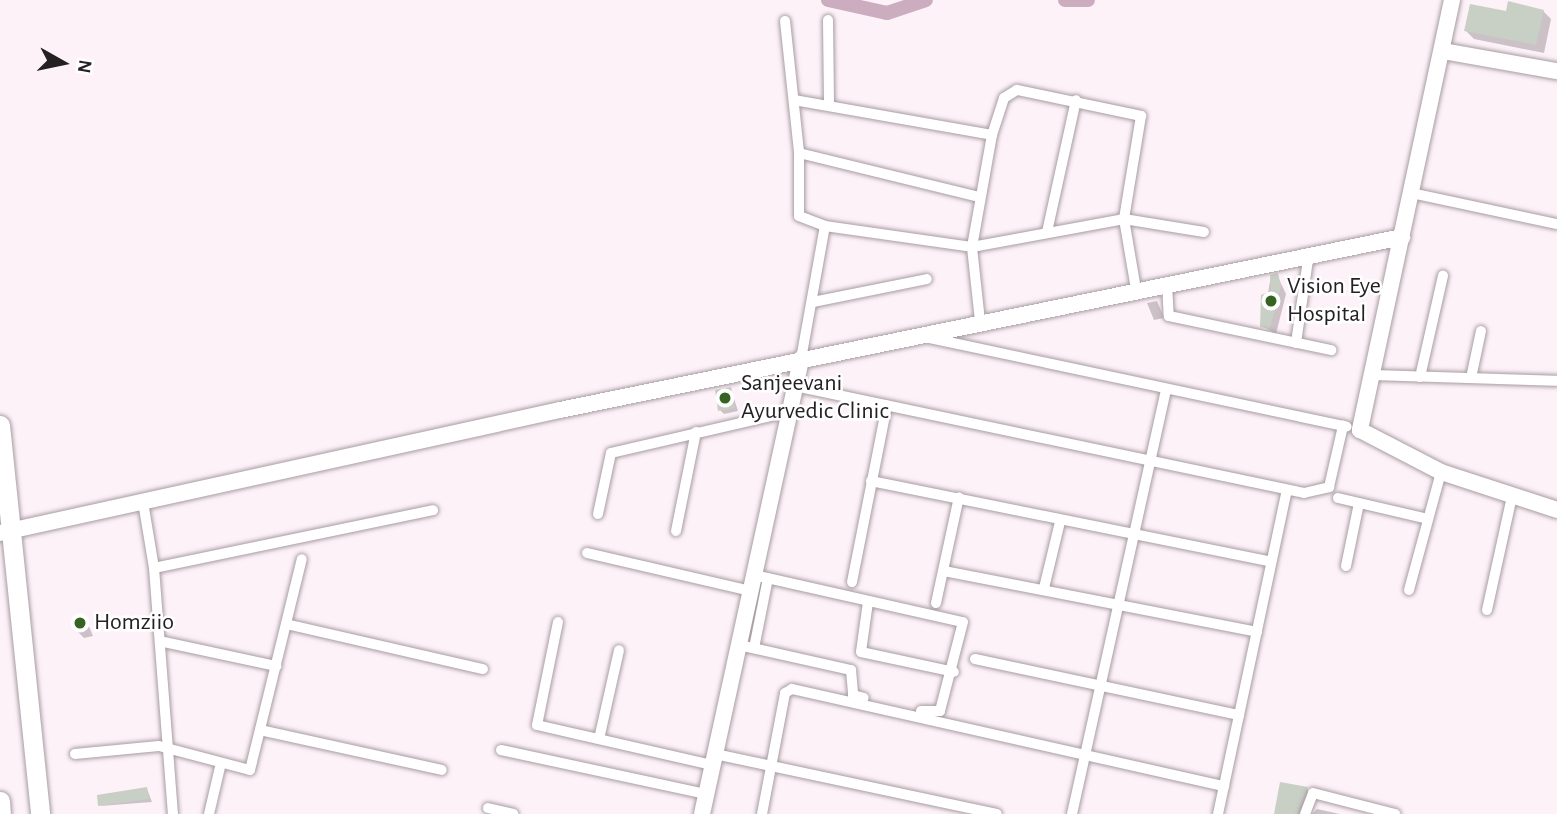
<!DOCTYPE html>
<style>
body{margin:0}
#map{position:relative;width:1557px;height:814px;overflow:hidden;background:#fef2f9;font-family:"Alegreya Sans",sans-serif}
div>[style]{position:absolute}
.shadow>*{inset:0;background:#0003}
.canal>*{height:14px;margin:-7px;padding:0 7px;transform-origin:7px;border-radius:7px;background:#ccadc0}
.building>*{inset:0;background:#c8cfc5}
.roads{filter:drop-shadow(0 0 2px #a79ca2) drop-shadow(0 0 2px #a79ca2)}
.street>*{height:10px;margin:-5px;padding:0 5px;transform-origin:5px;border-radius:5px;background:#fff}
.secondary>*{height:16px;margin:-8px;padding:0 8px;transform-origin:8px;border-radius:8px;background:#fff}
.highway>*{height:19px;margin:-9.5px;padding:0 9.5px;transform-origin:9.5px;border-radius:9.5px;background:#fff}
.dots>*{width:19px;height:19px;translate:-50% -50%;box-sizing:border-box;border:4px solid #fff;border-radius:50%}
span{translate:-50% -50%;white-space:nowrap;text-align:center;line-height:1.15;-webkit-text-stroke:5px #fff;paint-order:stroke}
.poi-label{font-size:24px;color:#252123}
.left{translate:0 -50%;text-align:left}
.north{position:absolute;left:28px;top:28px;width:70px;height:70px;-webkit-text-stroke:5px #fff;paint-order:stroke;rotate:99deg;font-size:19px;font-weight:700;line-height:28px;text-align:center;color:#252123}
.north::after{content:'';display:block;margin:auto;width:24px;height:32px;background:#252123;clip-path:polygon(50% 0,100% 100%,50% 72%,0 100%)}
</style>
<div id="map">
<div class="shadow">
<i style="clip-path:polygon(1543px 11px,1551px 19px,1544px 53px,1474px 39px,1466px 31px,1507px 13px)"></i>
<i style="clip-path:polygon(1277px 275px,1286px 294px,1276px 334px,1262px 326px,1271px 276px)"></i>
<i style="clip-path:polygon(1157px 301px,1164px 318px,1154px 320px,1147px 303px)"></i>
<i style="clip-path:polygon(731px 389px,738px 411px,724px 414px,720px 410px)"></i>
<i style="clip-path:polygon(85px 617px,93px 636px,84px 638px,76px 630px,77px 619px)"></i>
<i style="clip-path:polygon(147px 789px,152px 802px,100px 806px)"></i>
<i style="clip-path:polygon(1307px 789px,1315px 797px,1308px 814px,1276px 814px)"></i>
<i style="clip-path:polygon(1317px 809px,1340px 814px,1312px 814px)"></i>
</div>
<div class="canal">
<i style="left:828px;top:0;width:60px;rotate:12.4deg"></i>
<i style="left:887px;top:13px;width:41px;rotate:-18.4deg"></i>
<i style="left:1065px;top:0;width:23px"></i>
</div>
<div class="building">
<i style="clip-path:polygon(1508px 1px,1544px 10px,1536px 45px,1464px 31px,1470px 4px,1506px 11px)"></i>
<i style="clip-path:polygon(1278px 273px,1281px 286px,1270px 329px,1260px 327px,1261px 295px,1271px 291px,1270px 275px)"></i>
<i style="clip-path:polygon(731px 387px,735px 408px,718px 411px,715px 390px)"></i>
<i style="clip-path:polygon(1280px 782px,1308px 787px,1297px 814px,1274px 814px)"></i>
<i style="clip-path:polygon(147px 787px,149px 799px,98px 806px,97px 795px)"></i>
</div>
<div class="roads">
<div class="street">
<i style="left:828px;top:20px;width:83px;rotate:89.3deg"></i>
<i style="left:785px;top:21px;width:133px;rotate:83.9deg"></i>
<i style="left:799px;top:153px;width:186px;rotate:13.7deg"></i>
<i style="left:794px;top:100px;width:201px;rotate:10deg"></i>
<i style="left:799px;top:153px;width:63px;rotate:90deg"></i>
<i style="left:799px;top:216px;width:28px;rotate:21deg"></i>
<i style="left:1411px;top:193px;width:149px;rotate:12deg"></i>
<i style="left:1047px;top:232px;width:135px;rotate:-77.6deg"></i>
<i style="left:1167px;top:283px;width:33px;rotate:87deg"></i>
<i style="left:1169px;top:316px;width:166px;rotate:11.9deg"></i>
<i style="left:813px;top:302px;width:116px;rotate:-11.4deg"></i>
<i style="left:980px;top:321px;width:74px;rotate:-96.2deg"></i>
<i style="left:972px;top:247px;width:155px;rotate:-10.4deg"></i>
<i style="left:1124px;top:219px;width:81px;rotate:9.2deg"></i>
<i style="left:925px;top:337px;width:431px;rotate:12deg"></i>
<i style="left:1296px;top:343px;width:84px;rotate:-81.8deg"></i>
<i style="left:801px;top:359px;width:135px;rotate:-79.8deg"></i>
<i style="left:825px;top:226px;width:148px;rotate:8.1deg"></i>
<i style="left:972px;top:247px;width:114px;rotate:-79.9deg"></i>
<i style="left:992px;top:135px;width:39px;rotate:-72deg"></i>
<i style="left:1004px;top:98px;width:15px;rotate:-32deg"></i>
<i style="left:1017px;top:90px;width:127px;rotate:11.8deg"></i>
<i style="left:1141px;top:116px;width:104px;rotate:99.4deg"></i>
<i style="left:1124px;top:219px;width:71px;rotate:80.3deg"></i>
<i style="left:1370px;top:375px;width:187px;rotate:1.8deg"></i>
<i style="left:1420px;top:377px;width:104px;rotate:-77.2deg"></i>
<i style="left:1471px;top:378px;width:48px;rotate:-78deg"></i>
<i style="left:795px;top:386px;width:520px;rotate:11.87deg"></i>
<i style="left:1304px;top:493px;width:26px;rotate:-13deg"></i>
<i style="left:1329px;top:487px;width:63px;rotate:-77.1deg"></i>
<i style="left:871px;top:481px;width:408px;rotate:11.4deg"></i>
<i style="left:1338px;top:498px;width:92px;rotate:13.1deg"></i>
<i style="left:143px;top:502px;width:67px;rotate:80.5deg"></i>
<i style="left:154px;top:568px;width:285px;rotate:-11.7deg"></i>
<i style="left:598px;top:514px;width:62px;rotate:-78deg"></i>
<i style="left:611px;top:453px;width:183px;rotate:-13deg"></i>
<i style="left:676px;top:531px;width:101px;rotate:-78.6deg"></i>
<i style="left:587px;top:553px;width:167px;rotate:13.1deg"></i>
<i style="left:1346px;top:566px;width:64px;rotate:-78.3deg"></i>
<i style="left:154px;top:568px;width:247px;rotate:85.6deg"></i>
<i style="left:944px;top:571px;width:319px;rotate:11deg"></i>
<i style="left:754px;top:575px;width:214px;rotate:12.7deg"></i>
<i style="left:963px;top:622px;width:92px;rotate:104.5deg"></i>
<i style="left:940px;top:711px;width:19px;rotate:180deg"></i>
<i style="left:852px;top:582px;width:180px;rotate:-78.8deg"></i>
<i style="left:1044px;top:588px;width:68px;rotate:-76.4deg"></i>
<i style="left:1409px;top:590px;width:122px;rotate:-74.8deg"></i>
<i style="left:868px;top:602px;width:50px;rotate:98deg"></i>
<i style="left:861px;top:652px;width:95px;rotate:12.1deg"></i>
<i style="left:936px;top:603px;width:108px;rotate:-77.8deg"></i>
<i style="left:1487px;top:610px;width:117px;rotate:-77.6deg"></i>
<i style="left:558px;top:622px;width:105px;rotate:101.5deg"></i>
<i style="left:537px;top:725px;width:180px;rotate:12.9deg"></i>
<i style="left:286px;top:624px;width:202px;rotate:12.9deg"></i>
<i style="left:164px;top:642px;width:115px;rotate:12.1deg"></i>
<i style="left:739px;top:645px;width:115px;rotate:12.6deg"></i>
<i style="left:851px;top:670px;width:25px;rotate:85deg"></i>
<i style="left:853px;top:695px;width:11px;rotate:15deg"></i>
<i style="left:754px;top:648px;width:71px;rotate:-78.7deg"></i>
<i style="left:975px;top:659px;width:270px;rotate:12deg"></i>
<i style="left:260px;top:730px;width:186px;rotate:12.4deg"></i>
<i style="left:599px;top:739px;width:91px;rotate:-77.3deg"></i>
<i style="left:501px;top:750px;width:210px;rotate:12.1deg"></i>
<i style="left:75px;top:754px;width:84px;rotate:-5.4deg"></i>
<i style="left:159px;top:746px;width:94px;rotate:14.8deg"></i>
<i style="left:250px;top:770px;width:217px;rotate:-76.2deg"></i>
<i style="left:715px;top:754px;width:288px;rotate:12deg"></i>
<i style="left:488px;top:808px;width:26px;rotate:13deg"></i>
<i style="left:209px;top:814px;width:52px;rotate:-76.8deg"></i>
<i style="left:762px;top:814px;width:123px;rotate:-79.2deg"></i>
<i style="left:785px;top:693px;width:8px;rotate:-30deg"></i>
<i style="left:792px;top:689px;width:443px;rotate:12.7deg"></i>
<i style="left:1072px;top:814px;width:435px;rotate:-77.5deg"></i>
<i style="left:1218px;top:814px;width:331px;rotate:-78deg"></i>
<i style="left:1305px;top:814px;width:22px;rotate:-69deg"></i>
<i style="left:1313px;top:793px;width:85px;rotate:14.4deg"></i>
</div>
<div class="secondary">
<i style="left:1452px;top:0;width:440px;rotate:102.1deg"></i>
<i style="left:1360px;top:430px;width:91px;rotate:27.4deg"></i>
<i style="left:1441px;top:472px;width:122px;rotate:18.1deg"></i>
<i style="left:1443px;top:51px;width:116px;rotate:10deg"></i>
<i style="left:0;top:533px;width:573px;rotate:-12.39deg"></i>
<i style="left:560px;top:410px;width:860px;rotate:-11.61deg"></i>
<i style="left:702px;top:814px;width:466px;rotate:-77.7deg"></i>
</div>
<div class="highway">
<i style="left:0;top:425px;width:391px;rotate:84.1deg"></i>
<i style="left:0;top:801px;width:13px;rotate:86deg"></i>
</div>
</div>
<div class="dots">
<i style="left:1271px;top:301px;background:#366322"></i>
<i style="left:725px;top:398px;background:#366322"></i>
<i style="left:80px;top:623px;background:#366322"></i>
</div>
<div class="poi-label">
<span class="left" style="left:1287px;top:301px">Vision Eye<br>Hospital</span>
<span class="left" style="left:741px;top:398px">Sanjeevani<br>Ayurvedic Clinic</span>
<span class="left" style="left:94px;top:623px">Homziio</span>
</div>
<div class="north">N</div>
</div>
